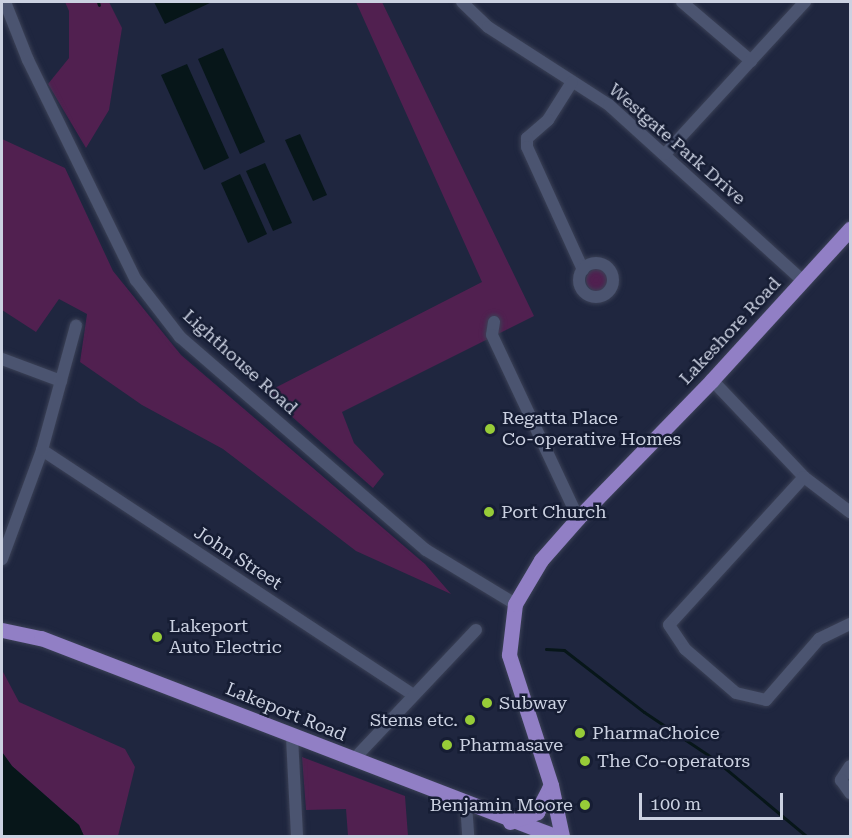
<!DOCTYPE html>
<style>
body{margin:0}
#map{position:relative;width:852px;height:838px;overflow:hidden;background:#1f263f;font-family:"Roboto Serif",serif}
div>[style]{position:absolute}
.green>*{inset:0;background:#512050}
.round{border-radius:50%}
.water>*{inset:0;background:#071619}
.stream>*{height:3px;margin:-1.5px;padding:0 1.5px;transform-origin:1.5px;border-radius:1.5px;background:#071619}
.roads{filter:drop-shadow(0 0 2px #3b4156) drop-shadow(0 0 2px #3b4156)}
.minor>*{height:12px;margin:-6px;padding:0 6px;transform-origin:6px;border-radius:6px;background:#4b5470}
.minor>.ring{margin:-6px;padding:0;box-sizing:content-box;background:none;border:12px solid #4b5470;border-radius:50%}
.major>*{height:15px;margin:-7.5px;padding:0 7.5px;transform-origin:7.5px;border-radius:7.5px;background:#917fc5}
.dots>*{width:16px;height:16px;translate:-50% -50%;box-sizing:border-box;border:3px solid #161d34;border-radius:50%}
span{translate:-50% -50%;white-space:nowrap;text-align:center;line-height:1.15;-webkit-text-stroke:5px #161d34;paint-order:stroke}
.street-label{font-size:18px;color:#cbd1e1}
.poi-label{font-size:18px;color:#cbd1e1}
.left{translate:0 -50%;text-align:left}
.right{translate:-100% -50%;text-align:right}
.frame{position:absolute;inset:0;border:3px solid #cbd1e1;pointer-events:none}
.scale{position:absolute;left:639px;top:793px;width:144px;height:27px;box-sizing:border-box;border:3px solid #cbd1e1;border-top:0;padding-left:8px;font-size:18px;line-height:21px;white-space:nowrap;color:#cbd1e1;-webkit-text-stroke:4px #161d34;paint-order:stroke}
</style>
<div id="map">
<div class="green">
<i style="clip-path:polygon(65px 2px,109px 2px,122px 28px,109px 110px,86px 148px,48px 84px,69px 58px,69px 11px)"></i>
<i style="clip-path:polygon(356px 2px,382px 2px,534px 316px,342px 412px,354px 443px,384px 474px,373px 488px,265px 393px,482px 282px)"></i>
<i style="clip-path:polygon(2px 139px,65px 168px,113px 271px,181px 355px,425px 564px,451px 594px,356px 551px,223px 449px,142px 405px,80px 362px,87px 314px,59px 299px,36px 332px,2px 310px)"></i>
<i class="round" style="left:586px;top:269px;width:22px;height:22px"></i>
<i style="clip-path:polygon(2px 670px,19px 702px,125px 749px,135px 767px,118px 836px,84px 836px,79px 825px,12px 766px,2px 752px)"></i>
<i style="clip-path:polygon(302px 757px,405px 796px,408px 836px,348px 836px,346px 809px,306px 810px)"></i>
</div>
<div class="water">
<i style="clip-path:polygon(154px 2px,212px 2px,165px 24px)"></i>
<i style="clip-path:polygon(223px 48px,265px 142px,240px 154px,198px 59px)"></i>
<i style="clip-path:polygon(187px 64px,229px 158px,204px 170px,161px 75px)"></i>
<i style="clip-path:polygon(300px 134px,327px 195px,313px 201px,285px 140px)"></i>
<i style="clip-path:polygon(265px 163px,292px 223px,273px 231px,246px 171px)"></i>
<i style="clip-path:polygon(240px 174px,267px 234px,248px 243px,221px 183px)"></i>
<i style="clip-path:polygon(2px 752px,12px 766px,79px 825px,84px 836px,2px 836px)"></i>
</div>
<div class="stream">
<i style="left:98px;top:2px;width:3px;rotate:72deg"></i>
<i style="left:546px;top:649px;width:18px;rotate:3deg"></i>
<i style="left:564px;top:650px;width:101px;rotate:37.8deg"></i>
<i style="left:644px;top:712px;width:84px;rotate:33.9deg"></i>
<i style="left:714px;top:759px;width:120px;rotate:39.9deg"></i>
</div>
<div class="roads">
<div class="minor">
<i style="left:5px;top:2px;width:62px;rotate:68.4deg"></i>
<i style="left:28px;top:60px;width:245px;rotate:63.9deg"></i>
<i style="left:136px;top:280px;width:72px;rotate:52.3deg"></i>
<i style="left:180px;top:337px;width:325px;rotate:40.9deg"></i>
<i style="left:426px;top:550px;width:104px;rotate:31.2deg"></i>
<i style="left:462px;top:2px;width:36px;rotate:44deg"></i>
<i style="left:488px;top:27px;width:144px;rotate:32.8deg"></i>
<i style="left:609px;top:105px;width:262px;rotate:42.2deg"></i>
<i style="left:682px;top:2px;width:91px;rotate:40.5deg"></i>
<i style="left:572px;top:82px;width:45px;rotate:122.3deg"></i>
<i style="left:548px;top:120px;width:28px;rotate:139deg"></i>
<i style="left:527px;top:138px;width:9px;rotate:90deg"></i>
<i style="left:527px;top:147px;width:135px;rotate:65.5deg"></i>
<i style="left:665px;top:154px;width:207px;rotate:-47.4deg"></i>
<i class="ring" style="left:579px;top:263px;width:22px;height:22px"></i>
<i style="left:494px;top:322px;width:13px;rotate:99deg"></i>
<i style="left:492px;top:335px;width:202px;rotate:64.8deg"></i>
<i style="left:2px;top:359px;width:63px;rotate:20.4deg"></i>
<i style="left:712px;top:380px;width:134px;rotate:46.5deg"></i>
<i style="left:804px;top:477px;width:58px;rotate:37.3deg"></i>
<i style="left:42px;top:450px;width:445px;rotate:33.4deg"></i>
<i style="left:804px;top:477px;width:200px;rotate:132.4deg"></i>
<i style="left:669px;top:625px;width:29px;rotate:56deg"></i>
<i style="left:685px;top:649px;width:67px;rotate:40.8deg"></i>
<i style="left:736px;top:693px;width:31px;rotate:13deg"></i>
<i style="left:766px;top:700px;width:81px;rotate:-49deg"></i>
<i style="left:819px;top:639px;width:34px;rotate:-26deg"></i>
<i style="left:2px;top:559px;width:116px;rotate:-69.8deg"></i>
<i style="left:42px;top:450px;width:129px;rotate:-74.7deg"></i>
<i style="left:292px;top:737px;width:99px;rotate:87.1deg"></i>
<i style="left:353px;top:760px;width:179px;rotate:-46.6deg"></i>
<i style="left:850px;top:766px;width:17px;rotate:123deg"></i>
<i style="left:841px;top:780px;width:16px;rotate:55deg"></i>
<i style="left:466px;top:804px;width:32px;rotate:86deg"></i>
</div>
<div class="major">
<i style="left:2px;top:630px;width:40px;rotate:12deg"></i>
<i style="left:41px;top:638px;width:551px;rotate:21.07deg"></i>
<i style="left:510px;top:822px;width:29px;rotate:-20deg"></i>
<i style="left:537px;top:812px;width:30px;rotate:-63deg"></i>
<i style="left:562px;top:836px;width:52px;rotate:-102.2deg"></i>
<i style="left:551px;top:785px;width:137px;rotate:-107.9deg"></i>
<i style="left:509px;top:655px;width:51px;rotate:-83.3deg"></i>
<i style="left:515px;top:604px;width:51px;rotate:-59.4deg"></i>
<i style="left:541px;top:560px;width:56px;rotate:-48.6deg"></i>
<i style="left:578px;top:518px;width:192px;rotate:-45.8deg"></i>
<i style="left:712px;top:380px;width:205px;rotate:-47.6deg"></i>
</div>
</div>
<div class="dots">
<i style="left:490px;top:429px;background:#97cc38"></i>
<i style="left:489px;top:512px;background:#97cc38"></i>
<i style="left:157px;top:637px;background:#97cc38"></i>
<i style="left:487px;top:703px;background:#97cc38"></i>
<i style="left:470px;top:720px;background:#97cc38"></i>
<i style="left:580px;top:733px;background:#97cc38"></i>
<i style="left:447px;top:745px;background:#97cc38"></i>
<i style="left:585px;top:761px;background:#97cc38"></i>
<i style="left:585px;top:805px;background:#97cc38"></i>
</div>
<div class="street-label">
<span style="left:677px;top:144px;rotate:41deg">Westgate Park Drive</span>
<span style="left:730px;top:331px;rotate:-47deg">Lakeshore Road</span>
<span style="left:240px;top:362px;rotate:42deg">Lighthouse Road</span>
<span style="left:238px;top:558px;rotate:33deg">John Street</span>
<span style="left:286px;top:712px;rotate:22deg">Lakeport Road</span>
</div>
<div class="poi-label">
<span class="left" style="left:502px;top:429px">Regatta Place<br>Co-operative Homes</span>
<span class="left" style="left:501px;top:512px">Port Church</span>
<span class="left" style="left:169px;top:637px">Lakeport<br>Auto Electric</span>
<span class="left" style="left:499px;top:703px">Subway</span>
<span class="right" style="left:458px;top:720px">Stems etc.</span>
<span class="left" style="left:592px;top:733px">PharmaChoice</span>
<span class="left" style="left:459px;top:745px">Pharmasave</span>
<span class="left" style="left:597px;top:761px">The Co-operators</span>
<span class="right" style="left:573px;top:805px">Benjamin Moore</span>
</div>
<div class="frame"></div>
<div class="scale">100 m</div>
</div>
